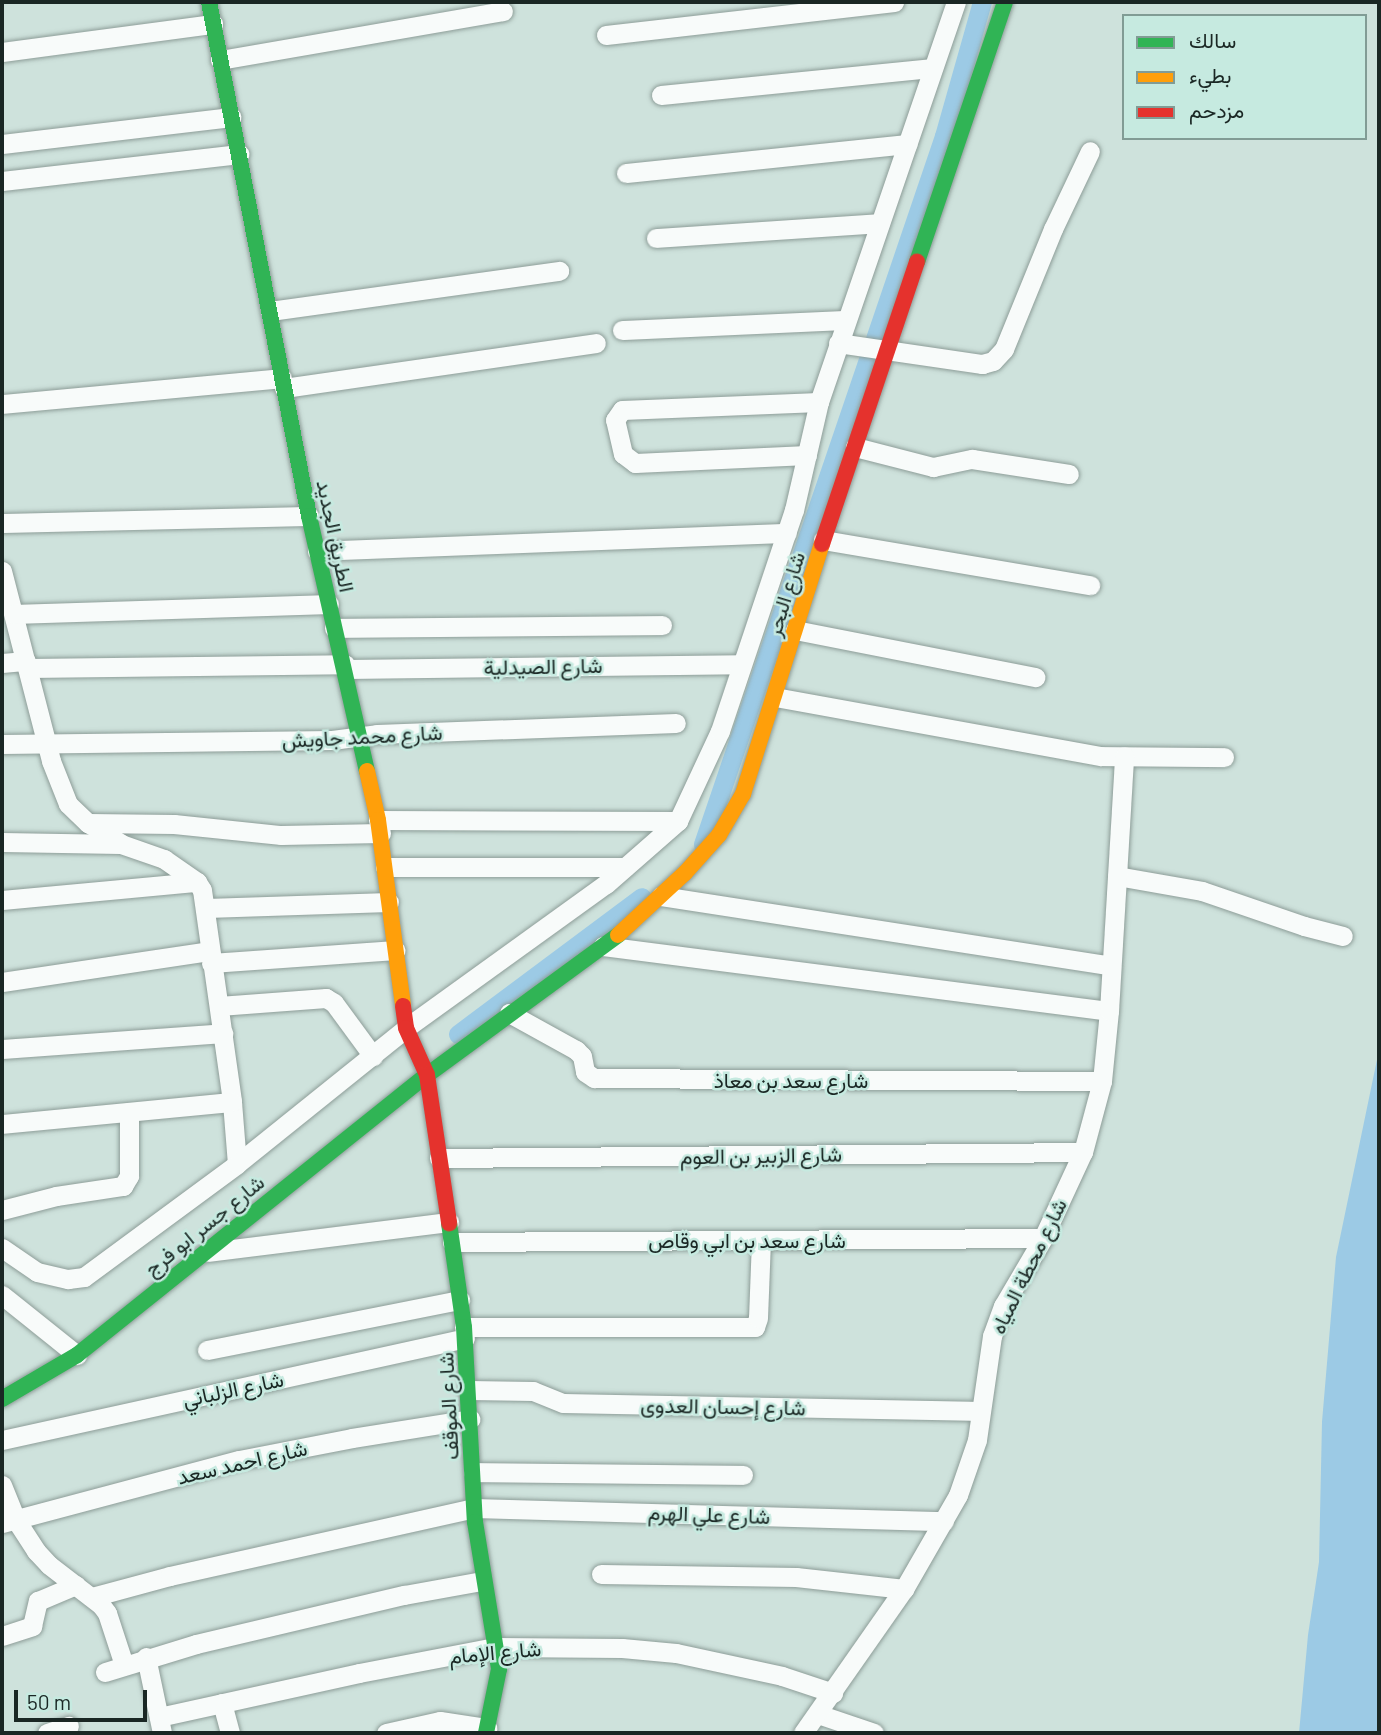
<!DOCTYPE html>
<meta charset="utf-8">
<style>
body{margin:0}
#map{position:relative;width:1381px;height:1735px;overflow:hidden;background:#cee2dc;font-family:Barlow,Vazirmatn,sans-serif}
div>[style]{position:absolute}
.water>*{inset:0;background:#9ccae5}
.canal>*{height:19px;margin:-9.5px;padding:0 9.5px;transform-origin:9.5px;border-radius:9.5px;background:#9ccae5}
.roads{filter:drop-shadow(0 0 2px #8d9d98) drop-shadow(0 0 2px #8d9d98)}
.street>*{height:19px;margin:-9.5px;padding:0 9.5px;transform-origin:9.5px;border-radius:9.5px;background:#f8fbfa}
.fast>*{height:16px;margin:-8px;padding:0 8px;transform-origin:8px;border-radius:8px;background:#30b455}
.slow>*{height:16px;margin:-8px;padding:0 8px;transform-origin:8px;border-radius:8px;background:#ff9f0a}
.jam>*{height:16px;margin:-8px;padding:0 8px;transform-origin:8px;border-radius:8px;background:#e5322d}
span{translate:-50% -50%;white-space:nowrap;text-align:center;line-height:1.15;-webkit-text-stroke:5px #c6eae0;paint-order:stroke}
.street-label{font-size:21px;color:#1a2724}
.frame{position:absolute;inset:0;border:4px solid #1a2724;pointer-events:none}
.legend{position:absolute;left:1122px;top:14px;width:245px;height:126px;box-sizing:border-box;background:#c6eae0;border:2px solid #819c95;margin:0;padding:9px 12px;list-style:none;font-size:21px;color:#1a2724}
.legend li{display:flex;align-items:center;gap:14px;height:35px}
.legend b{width:35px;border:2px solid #819c95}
.scale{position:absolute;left:14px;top:1690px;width:133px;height:32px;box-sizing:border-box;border:4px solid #1a2724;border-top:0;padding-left:9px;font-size:21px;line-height:24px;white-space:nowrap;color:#1a2724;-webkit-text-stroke:5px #c6eae0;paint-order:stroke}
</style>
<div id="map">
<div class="water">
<i style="clip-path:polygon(1379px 1050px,1379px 1733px,1299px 1733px,1308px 1635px,1319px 1562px,1322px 1422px,1336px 1257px)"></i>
</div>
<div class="canal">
<i style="left:703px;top:844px;width:748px;rotate:-71.2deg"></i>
<i style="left:944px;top:136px;width:139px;rotate:-74.2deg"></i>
<i style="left:458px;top:1034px;width:229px;rotate:-36.7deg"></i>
</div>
<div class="roads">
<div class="street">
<i style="left:606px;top:35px;width:290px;rotate:-6.5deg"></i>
<i style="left:2px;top:52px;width:213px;rotate:-7.6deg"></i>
<i style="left:220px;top:60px;width:287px;rotate:-9.8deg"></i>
<i style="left:661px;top:95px;width:271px;rotate:-5.7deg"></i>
<i style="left:2px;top:144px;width:231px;rotate:-6.7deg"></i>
<i style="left:626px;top:173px;width:283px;rotate:-5.9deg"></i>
<i style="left:2px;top:181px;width:239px;rotate:-6.5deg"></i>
<i style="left:656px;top:238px;width:224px;rotate:-3.8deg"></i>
<i style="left:270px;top:311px;width:292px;rotate:-7.9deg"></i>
<i style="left:622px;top:330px;width:224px;rotate:-2.6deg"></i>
<i style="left:838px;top:343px;width:146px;rotate:8.3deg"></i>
<i style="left:982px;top:364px;width:11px;rotate:-15deg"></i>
<i style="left:993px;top:361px;width:16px;rotate:-47deg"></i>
<i style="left:1004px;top:349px;width:130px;rotate:-67.8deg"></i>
<i style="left:1053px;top:229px;width:86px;rotate:-64.6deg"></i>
<i style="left:284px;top:388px;width:315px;rotate:-8.2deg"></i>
<i style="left:2px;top:404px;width:281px;rotate:-5.3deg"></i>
<i style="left:855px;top:447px;width:81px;rotate:14.4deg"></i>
<i style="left:933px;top:467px;width:40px;rotate:-12deg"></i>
<i style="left:972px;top:459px;width:98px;rotate:8.8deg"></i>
<i style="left:807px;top:455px;width:172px;rotate:177.3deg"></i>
<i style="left:635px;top:463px;width:15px;rotate:-143deg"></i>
<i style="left:623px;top:454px;width:35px;rotate:-103deg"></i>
<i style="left:615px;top:420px;width:12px;rotate:-55deg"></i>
<i style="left:622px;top:410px;width:197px;rotate:-2.3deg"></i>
<i style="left:2px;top:523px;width:307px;rotate:-1.3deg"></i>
<i style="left:823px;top:540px;width:271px;rotate:9.6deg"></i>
<i style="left:317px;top:551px;width:470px;rotate:-2.2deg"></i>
<i style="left:2px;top:571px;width:196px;rotate:75.5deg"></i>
<i style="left:51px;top:761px;width:46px;rotate:68.4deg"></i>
<i style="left:68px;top:804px;width:28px;rotate:44deg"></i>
<i style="left:88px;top:823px;width:39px;rotate:32deg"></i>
<i style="left:121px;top:844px;width:46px;rotate:19.2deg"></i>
<i style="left:164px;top:859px;width:40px;rotate:34.9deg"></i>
<i style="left:197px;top:882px;width:9px;rotate:58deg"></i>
<i style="left:202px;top:890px;width:214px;rotate:81.9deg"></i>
<i style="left:232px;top:1102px;width:62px;rotate:85.4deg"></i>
<i style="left:14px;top:614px;width:315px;rotate:-1.8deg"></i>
<i style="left:334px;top:628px;width:328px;rotate:-0.5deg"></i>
<i style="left:795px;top:630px;width:245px;rotate:11.1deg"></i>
<i style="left:2px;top:663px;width:24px;rotate:-5deg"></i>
<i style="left:28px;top:668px;width:317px;rotate:-0.7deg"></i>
<i style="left:346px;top:669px;width:395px;rotate:-0.7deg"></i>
<i style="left:775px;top:697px;width:331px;rotate:10.3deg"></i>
<i style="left:1101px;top:756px;width:123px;rotate:0.5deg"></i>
<i style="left:2px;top:744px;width:330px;rotate:-0.7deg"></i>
<i style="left:332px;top:740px;width:45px;rotate:-7.6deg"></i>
<i style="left:377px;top:734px;width:299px;rotate:-2.1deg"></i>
<i style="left:378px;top:820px;width:300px;rotate:0.2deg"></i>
<i style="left:88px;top:823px;width:86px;rotate:0.7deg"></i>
<i style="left:174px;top:824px;width:108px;rotate:5.9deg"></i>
<i style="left:281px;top:835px;width:100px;rotate:-1.1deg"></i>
<i style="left:2px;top:842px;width:118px;rotate:1deg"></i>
<i style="left:385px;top:867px;width:240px"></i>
<i style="left:1117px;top:876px;width:86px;rotate:10deg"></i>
<i style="left:1202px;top:891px;width:108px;rotate:18.9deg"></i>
<i style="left:1304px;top:926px;width:40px;rotate:14.4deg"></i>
<i style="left:661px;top:896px;width:455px;rotate:8.8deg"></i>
<i style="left:2px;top:900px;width:196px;rotate:-5.3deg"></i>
<i style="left:206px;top:908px;width:183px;rotate:-1.9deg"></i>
<i style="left:603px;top:946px;width:510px;rotate:7.32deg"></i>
<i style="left:211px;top:963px;width:185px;rotate:-4deg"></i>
<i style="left:2px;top:982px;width:209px;rotate:-8.5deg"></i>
<i style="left:219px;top:1006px;width:107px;rotate:-4.3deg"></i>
<i style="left:326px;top:998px;width:9px;rotate:32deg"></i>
<i style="left:334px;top:1003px;width:66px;rotate:53.7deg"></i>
<i style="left:509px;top:1013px;width:77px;rotate:28.9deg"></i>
<i style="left:576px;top:1050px;width:8px;rotate:45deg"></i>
<i style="left:582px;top:1056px;width:16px;rotate:79deg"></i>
<i style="left:585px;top:1072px;width:11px;rotate:34deg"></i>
<i style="left:594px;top:1078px;width:508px;rotate:0.34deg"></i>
<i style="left:2px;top:1049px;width:222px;rotate:-4.1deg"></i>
<i style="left:2px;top:1124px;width:231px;rotate:-5.5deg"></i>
<i style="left:439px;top:1158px;width:644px;rotate:-0.53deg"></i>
<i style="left:2px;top:1210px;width:56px;rotate:-14.5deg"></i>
<i style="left:56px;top:1196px;width:68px;rotate:-8.5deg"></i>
<i style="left:123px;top:1186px;width:12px;rotate:-59deg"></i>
<i style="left:129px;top:1176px;width:64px;rotate:-90deg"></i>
<i style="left:452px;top:1242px;width:591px;rotate:-0.39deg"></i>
<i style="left:2px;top:1248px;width:42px;rotate:34.4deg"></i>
<i style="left:37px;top:1272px;width:32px;rotate:13deg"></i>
<i style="left:68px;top:1279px;width:16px;rotate:-7deg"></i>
<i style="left:84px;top:1277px;width:190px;rotate:-36.4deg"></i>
<i style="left:237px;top:1164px;width:217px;rotate:-38.8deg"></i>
<i style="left:406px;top:1028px;width:246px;rotate:-35.8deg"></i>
<i style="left:606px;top:884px;width:96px;rotate:-41.2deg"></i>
<i style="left:678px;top:821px;width:99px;rotate:-65deg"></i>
<i style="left:720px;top:731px;width:233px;rotate:-71.5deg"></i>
<i style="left:794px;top:510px;width:111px;rotate:-77deg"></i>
<i style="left:819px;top:402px;width:423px;rotate:-71.1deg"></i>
<i style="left:208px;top:1252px;width:243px;rotate:-7.1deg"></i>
<i style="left:2px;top:1295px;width:96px;rotate:38.7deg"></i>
<i style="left:464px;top:1327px;width:291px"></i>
<i style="left:755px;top:1327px;width:9px;rotate:-72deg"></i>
<i style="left:758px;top:1318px;width:78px;rotate:-87.8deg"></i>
<i style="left:207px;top:1350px;width:258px;rotate:-11.2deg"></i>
<i style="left:469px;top:1390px;width:64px;rotate:0.9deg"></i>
<i style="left:533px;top:1391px;width:32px;rotate:22deg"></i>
<i style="left:563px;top:1403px;width:417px;rotate:1.1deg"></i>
<i style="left:2px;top:1440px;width:474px;rotate:-12.4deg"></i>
<i style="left:473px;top:1472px;width:270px;rotate:0.6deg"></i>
<i style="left:2px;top:1485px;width:38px;rotate:68deg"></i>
<i style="left:16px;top:1520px;width:37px;rotate:57deg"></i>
<i style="left:36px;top:1551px;width:19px;rotate:47deg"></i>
<i style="left:49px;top:1565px;width:66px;rotate:37.6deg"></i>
<i style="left:101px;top:1605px;width:10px;rotate:53deg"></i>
<i style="left:107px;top:1613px;width:55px;rotate:71.9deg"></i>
<i style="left:2px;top:1523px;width:245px;rotate:-14.9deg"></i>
<i style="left:239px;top:1460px;width:115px;rotate:-11deg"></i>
<i style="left:352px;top:1438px;width:120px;rotate:-9.1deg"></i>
<i style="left:601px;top:1574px;width:195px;rotate:0.9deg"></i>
<i style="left:796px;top:1577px;width:109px;rotate:6.3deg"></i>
<i style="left:92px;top:1597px;width:81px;rotate:-15.1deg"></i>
<i style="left:170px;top:1576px;width:312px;rotate:-12.6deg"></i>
<i style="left:474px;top:1508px;width:470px;rotate:1.6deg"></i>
<i style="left:2px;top:1636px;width:32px;rotate:-18deg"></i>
<i style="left:32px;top:1626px;width:26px;rotate:-77deg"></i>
<i style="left:38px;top:1601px;width:41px;rotate:-22.8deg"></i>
<i style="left:146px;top:1657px;width:78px;rotate:78.1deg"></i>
<i style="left:105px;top:1672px;width:95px;rotate:-17.1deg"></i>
<i style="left:196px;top:1644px;width:214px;rotate:-13.3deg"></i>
<i style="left:404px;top:1595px;width:79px;rotate:-10.2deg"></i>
<i style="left:222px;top:1703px;width:31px;rotate:75deg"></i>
<i style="left:818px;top:1714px;width:59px;rotate:18.7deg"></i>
<i style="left:159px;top:1717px;width:205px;rotate:-12.4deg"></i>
<i style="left:359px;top:1673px;width:138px;rotate:-10.8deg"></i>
<i style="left:495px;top:1647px;width:127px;rotate:0.5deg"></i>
<i style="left:622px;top:1648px;width:54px;rotate:5.3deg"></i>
<i style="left:676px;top:1653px;width:108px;rotate:12.2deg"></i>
<i style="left:782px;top:1676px;width:54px;rotate:18.4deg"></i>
<i style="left:47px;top:1733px;width:23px;rotate:-18deg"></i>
<i style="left:386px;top:1733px;width:55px;rotate:-12.5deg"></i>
<i style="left:440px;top:1721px;width:48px;rotate:8.5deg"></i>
<i style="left:803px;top:1733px;width:176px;rotate:-55deg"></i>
<i style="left:904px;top:1589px;width:108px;rotate:-60.1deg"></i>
<i style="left:958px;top:1495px;width:58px;rotate:-70.9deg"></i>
<i style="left:977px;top:1440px;width:105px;rotate:-81.8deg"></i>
<i style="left:992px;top:1336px;width:32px;rotate:-70deg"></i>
<i style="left:1003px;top:1306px;width:79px;rotate:-59.5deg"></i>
<i style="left:1043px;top:1238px;width:95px;rotate:-65.1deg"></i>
<i style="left:1083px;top:1152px;width:73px;rotate:-75deg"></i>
<i style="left:1102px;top:1081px;width:70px;rotate:-84.3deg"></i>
<i style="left:1109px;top:1011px;width:255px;rotate:-86.6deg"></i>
</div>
<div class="fast">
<i style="left:209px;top:2px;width:524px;rotate:78.99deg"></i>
<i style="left:309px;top:516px;width:262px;rotate:77.2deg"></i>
<i style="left:917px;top:262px;width:274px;rotate:-71.3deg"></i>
<i style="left:449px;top:1223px;width:105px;rotate:81.8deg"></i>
<i style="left:464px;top:1327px;width:195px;rotate:86.8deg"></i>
<i style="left:475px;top:1522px;width:149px;rotate:80.7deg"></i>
<i style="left:499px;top:1669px;width:65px;rotate:101.5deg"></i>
<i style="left:2px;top:1399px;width:87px;rotate:-30.4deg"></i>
<i style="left:77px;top:1355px;width:448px;rotate:-38.7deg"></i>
<i style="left:427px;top:1075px;width:237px;rotate:-36.2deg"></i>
</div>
<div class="slow">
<i style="left:367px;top:771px;width:50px;rotate:77.3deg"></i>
<i style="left:378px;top:820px;width:188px;rotate:82.3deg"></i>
<i style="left:618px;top:935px;width:91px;rotate:-42.8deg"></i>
<i style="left:685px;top:873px;width:51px;rotate:-48.2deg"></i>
<i style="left:719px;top:835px;width:48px;rotate:-59.7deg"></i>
<i style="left:743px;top:794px;width:262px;rotate:-72.5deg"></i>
</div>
<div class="jam">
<i style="left:822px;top:544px;width:298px;rotate:-71.4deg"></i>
<i style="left:403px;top:1006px;width:22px;rotate:82deg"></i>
<i style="left:406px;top:1028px;width:51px;rotate:65.9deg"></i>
<i style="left:427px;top:1075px;width:150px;rotate:81.5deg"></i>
</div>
</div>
<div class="street-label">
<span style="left:336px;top:536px;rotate:78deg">الطريق الجديد</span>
<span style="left:785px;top:594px;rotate:-73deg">شارع البحر</span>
<span style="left:543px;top:666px;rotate:-1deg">شارع الصيدلية</span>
<span style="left:362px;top:736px;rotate:-3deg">شارع محمد جاويش</span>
<span style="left:791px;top:1080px">شارع سعد بن معاذ</span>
<span style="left:761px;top:1155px;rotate:-1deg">شارع الزبير بن العوم</span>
<span style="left:204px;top:1225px;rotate:-39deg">شارع جسر ابو فرج</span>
<span style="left:747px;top:1240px">شارع سعد بن ابي وقاص</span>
<span style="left:1028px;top:1266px;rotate:-64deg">شارع محطة المياه</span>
<span style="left:233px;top:1389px;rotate:-12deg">شارع الزلباني</span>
<span style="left:448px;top:1406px;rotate:-93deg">شارع الموقف</span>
<span style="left:723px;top:1406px;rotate:1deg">شارع إحسان العدوى</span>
<span style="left:242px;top:1462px;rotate:-13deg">شارع احمد سعد</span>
<span style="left:709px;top:1514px;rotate:2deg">شارع علي الهرم</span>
<span style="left:495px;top:1652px;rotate:-5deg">شارع الإمام</span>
</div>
<div class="frame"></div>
<ul class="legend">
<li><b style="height:9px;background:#30b455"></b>سالك</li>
<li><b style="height:9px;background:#ff9f0a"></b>بطيء</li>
<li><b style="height:9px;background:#e5322d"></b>مزدحم</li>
</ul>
<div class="scale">50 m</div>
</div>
